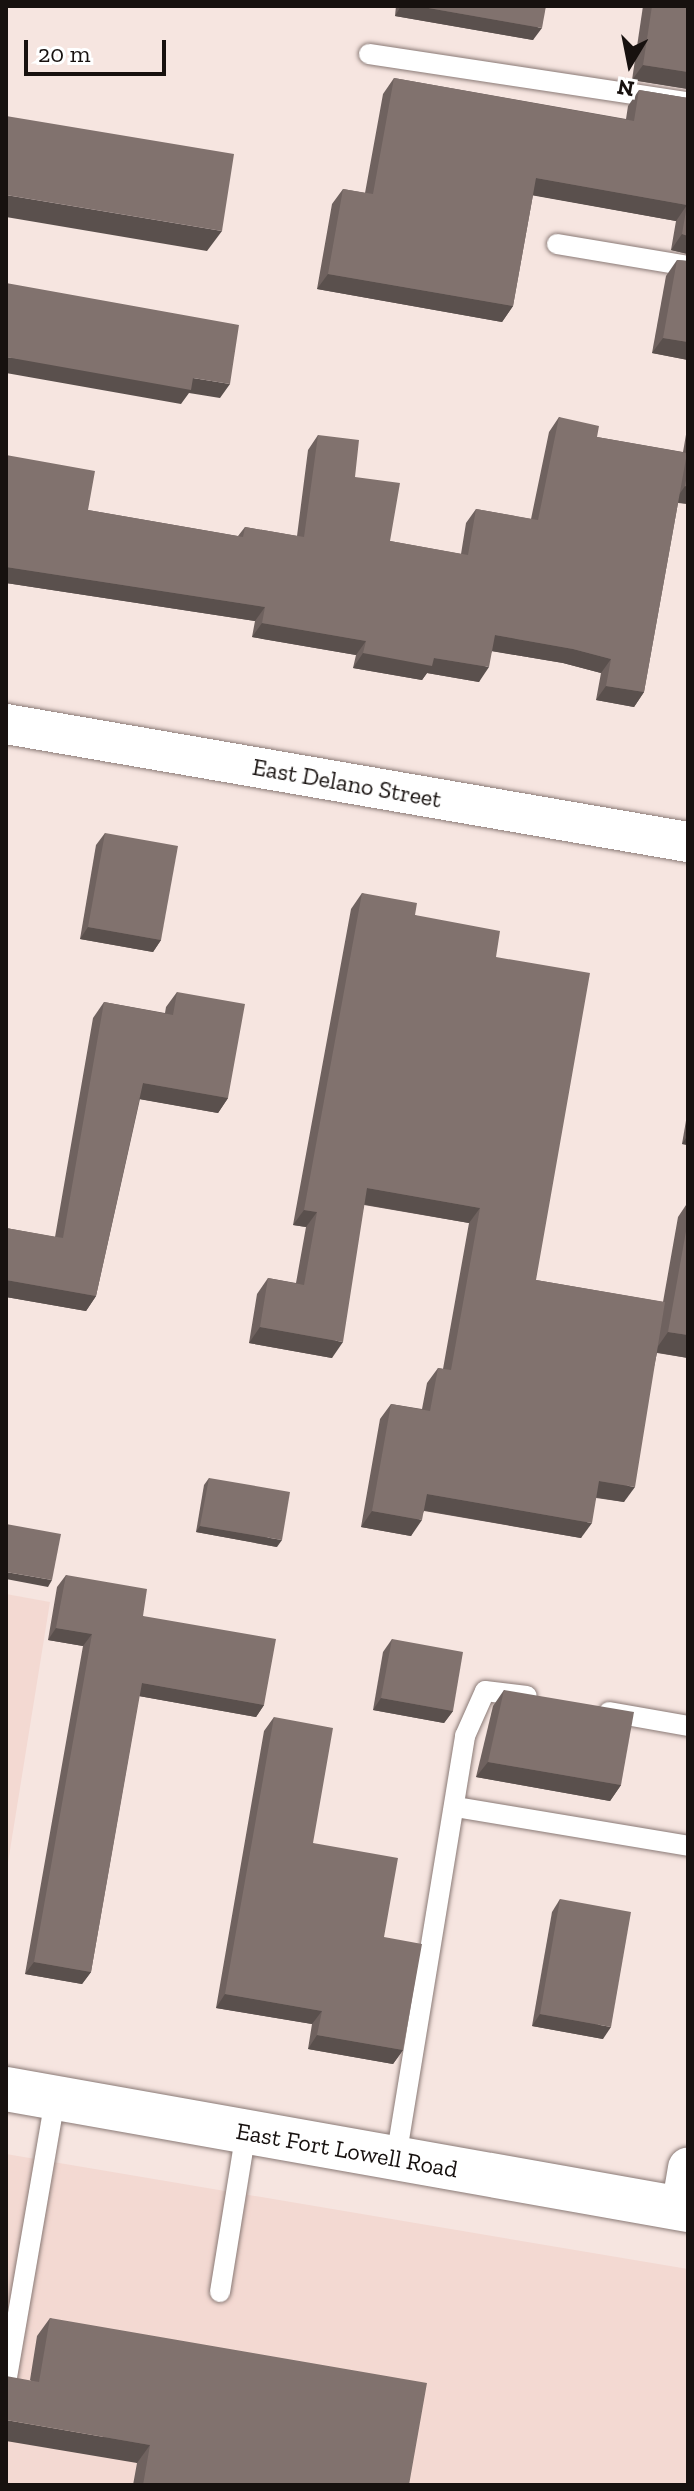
<!DOCTYPE html>
<style>
body{margin:0}
#map{position:relative;width:694px;height:2491px;overflow:hidden;background:#f6e5e0;font-family:"Zilla Slab",serif}
div>[style]{position:absolute}
.built>*{inset:0;background:#f3d9d2}
.roads{filter:drop-shadow(0 0 2px #8a7a76) drop-shadow(0 0 2px #8a7a76)}
.service>*{height:20px;margin:-10px;padding:0 10px;transform-origin:10px;border-radius:10px;background:#fff}
.minor>*{height:40px;margin:-20px;padding:0 20px;transform-origin:20px;border-radius:20px;background:#fff}
.secondary>*{height:44px;margin:-22px;padding:0 22px;transform-origin:22px;border-radius:22px;background:#fff}
.wall>*{inset:0;background:#6f625f}
.shaded-wall>*{inset:0;background:#5a504d}
.building>*{inset:0;background:#81726e}
span{translate:-50% -50%;white-space:nowrap;text-align:center;line-height:1.15;-webkit-text-stroke:7px #fff;paint-order:stroke}
.street-label{font-size:24px;color:#17110f}
.frame{position:absolute;inset:0;border:8px solid #17110f;pointer-events:none}
.north{position:absolute;left:590px;top:24px;width:80px;height:80px;-webkit-text-stroke:6px #fff;paint-order:stroke;rotate:190deg;font-size:22px;font-weight:700;line-height:32px;text-align:center;color:#17110f}
.north::after{content:'';display:block;margin:auto;width:28px;height:36px;background:#17110f;clip-path:polygon(50% 0,100% 100%,50% 72%,0 100%)}
.scale{position:absolute;left:24px;top:40px;width:142px;height:36px;box-sizing:border-box;border:4px solid #17110f;border-top:0;padding-left:10px;font-size:24px;line-height:28px;white-space:nowrap;color:#17110f;-webkit-text-stroke:6px #fff;paint-order:stroke}
</style>
<div id="map">
<div class="built">
<i style="clip-path:polygon(6px 1594px,50px 1602px,6px 1875px)"></i>
<i style="clip-path:polygon(6px 2154px,688px 2269px,688px 2485px,6px 2485px)"></i>
</div>
<div class="roads">
<div class="service">
<i style="left:369px;top:54px;width:323px;rotate:8.6deg"></i>
<i style="left:557px;top:244px;width:133px;rotate:9.5deg"></i>
<i style="left:609px;top:1712px;width:80px;rotate:10deg"></i>
<i style="left:456px;top:1807px;width:235px;rotate:9.5deg"></i>
<i style="left:396px;top:2158px;width:428px;rotate:-80.7deg"></i>
<i style="left:465px;top:1736px;width:49px;rotate:-66deg"></i>
<i style="left:485px;top:1691px;width:42px;rotate:6.8deg"></i>
<i style="left:220px;top:2292px;width:162px;rotate:-80.8deg"></i>
<i style="left:6px;top:2383px;width:289px;rotate:-80.2deg"></i>
</div>
<div class="minor">
<i style="left:6px;top:724px;width:692px;rotate:9.82deg"></i>
<i style="left:681px;top:2209px;width:42px;rotate:-80.3deg"></i>
</div>
<div class="secondary">
<i style="left:6px;top:2089px;width:693px;rotate:10.06deg"></i>
</div>
</div>
<div class="wall">
<i style="clip-path:polygon(396px 6px,546px 6px,533px 40px,395px 16px)"></i>
<i style="clip-path:polygon(643px 6px,688px 6px,688px 89px,632px 80px)"></i>
<i style="clip-path:polygon(394px 78px,626px 119px,628px 106px,639px 90px,688px 98px,688px 254px,671px 250px,676px 221px,533px 195px,513px 306px,502px 322px,317px 289px,332px 204px,343px 189px,365px 193px,383px 94px)"></i>
<i style="clip-path:polygon(677px 260px,688px 261px,688px 360px,652px 353px,666px 276px)"></i>
<i style="clip-path:polygon(559px 417px,597px 437px,683px 452px,688px 423px,688px 504px,678px 503px,644px 692px,634px 707px,596px 700px,601px 673px,563px 663px,492px 651px,479px 682px,427px 673px,422px 680px,353px 668px,356px 655px,252px 637px,255px 621px,6px 583px,6px 455px,88px 510px,238px 536px,245px 527px,297px 536px,308px 450px,318px 435px,355px 477px,390px 541px,461px 554px,466px 523px,476px 509px,531px 519px,549px 432px)"></i>
<i style="clip-path:polygon(105px 833px,161px 940px,153px 952px,80px 939px,96px 845px)"></i>
<i style="clip-path:polygon(362px 893px,415px 915px,496px 957px,536px 1280px,663px 1302px,678px 1217px,688px 1202px,688px 1358px,657px 1353px,624px 1502px,596px 1498px,581px 1538px,424px 1511px,411px 1536px,361px 1527px,380px 1419px,391px 1404px,422px 1409px,427px 1383px,438px 1368px,443px 1369px,469px 1223px,364px 1205px,332px 1358px,249px 1343px,257px 1294px,268px 1278px,296px 1283px,306px 1227px,293px 1225px,351px 909px)"></i>
<i style="clip-path:polygon(177px 992px,228px 1098px,218px 1113px,140px 1099px,96px 1296px,86px 1311px,6px 1297px,6px 1228px,55px 1237px,93px 1018px,104px 1002px,165px 1013px,166px 1007px)"></i>
<i style="clip-path:polygon(688px 1109px,688px 1145px,682px 1144px)"></i>
<i style="clip-path:polygon(209px 1478px,277px 1547px,196px 1532px,204px 1485px)"></i>
<i style="clip-path:polygon(66px 1575px,143px 1616px,264px 1705px,256px 1717px,139px 1696px,91px 1972px,82px 1984px,25px 1974px,83px 1646px,48px 1640px,57px 1587px)"></i>
<i style="clip-path:polygon(392px 1639px,453px 1711px,444px 1723px,373px 1710px,383px 1652px)"></i>
<i style="clip-path:polygon(504px 1690px,621px 1785px,610px 1801px,476px 1777px,493px 1706px)"></i>
<i style="clip-path:polygon(274px 1717px,313px 1843px,384px 1937px,403px 2050px,393px 2064px,308px 2049px,312px 2024px,216px 2008px,264px 1731px)"></i>
<i style="clip-path:polygon(560px 1899px,603px 2039px,532px 2026px,552px 1912px)"></i>
<i style="clip-path:polygon(50px 2318px,409px 2485px,133px 2485px,137px 2463px,30px 2380px,37px 2336px)"></i>
</div>
<div class="shaded-wall">
<i style="clip-path:polygon(401px 6px,417px 6px,542px 28px,533px 40px,395px 16px)"></i>
<i style="clip-path:polygon(643px 65px,688px 72px,688px 89px,632px 80px)"></i>
<i style="clip-path:polygon(536px 178px,687px 205px,676px 221px,525px 194px)"></i>
<i style="clip-path:polygon(6px 195px,222px 231px,207px 251px,6px 217px)"></i>
<i style="clip-path:polygon(682px 234px,688px 236px,688px 254px,671px 250px)"></i>
<i style="clip-path:polygon(328px 274px,513px 306px,502px 322px,317px 289px)"></i>
<i style="clip-path:polygon(663px 338px,688px 342px,688px 360px,652px 353px)"></i>
<i style="clip-path:polygon(6px 357px,193px 378px,230px 384px,220px 398px,189px 393px,181px 404px,6px 373px)"></i>
<i style="clip-path:polygon(685px 486px,688px 487px,688px 504px,674px 502px)"></i>
<i style="clip-path:polygon(6px 567px,265px 607px,255px 621px,6px 583px)"></i>
<i style="clip-path:polygon(262px 623px,366px 641px,356px 655px,252px 637px)"></i>
<i style="clip-path:polygon(495px 635px,573px 649px,611px 659px,601px 673px,563px 663px,485px 650px)"></i>
<i style="clip-path:polygon(363px 653px,434px 658px,489px 667px,479px 682px,427px 673px,422px 680px,353px 668px)"></i>
<i style="clip-path:polygon(606px 686px,644px 692px,634px 707px,596px 700px)"></i>
<i style="clip-path:polygon(88px 927px,161px 940px,153px 952px,80px 939px)"></i>
<i style="clip-path:polygon(143px 1083px,228px 1098px,218px 1113px,133px 1098px)"></i>
<i style="clip-path:polygon(688px 1135px,688px 1145px,682px 1144px)"></i>
<i style="clip-path:polygon(367px 1188px,480px 1208px,469px 1223px,356px 1203px)"></i>
<i style="clip-path:polygon(304px 1210px,317px 1212px,306px 1227px,293px 1225px)"></i>
<i style="clip-path:polygon(6px 1280px,96px 1296px,86px 1311px,6px 1297px)"></i>
<i style="clip-path:polygon(260px 1327px,343px 1342px,332px 1358px,249px 1343px)"></i>
<i style="clip-path:polygon(668px 1332px,688px 1335px,688px 1358px,654px 1352px)"></i>
<i style="clip-path:polygon(599px 1481px,635px 1487px,624px 1502px,588px 1496px)"></i>
<i style="clip-path:polygon(427px 1494px,592px 1523px,581px 1538px,416px 1509px)"></i>
<i style="clip-path:polygon(372px 1511px,422px 1520px,411px 1536px,361px 1527px)"></i>
<i style="clip-path:polygon(200px 1526px,282px 1540px,277px 1547px,196px 1532px)"></i>
<i style="clip-path:polygon(6px 1572px,52px 1580px,48px 1587px,6px 1579px)"></i>
<i style="clip-path:polygon(56px 1628px,92px 1634px,83px 1646px,48px 1640px)"></i>
<i style="clip-path:polygon(142px 1683px,264px 1705px,256px 1717px,133px 1695px)"></i>
<i style="clip-path:polygon(381px 1698px,453px 1711px,444px 1723px,373px 1710px)"></i>
<i style="clip-path:polygon(488px 1762px,621px 1785px,610px 1801px,476px 1777px)"></i>
<i style="clip-path:polygon(34px 1962px,91px 1972px,82px 1984px,25px 1974px)"></i>
<i style="clip-path:polygon(225px 1994px,322px 2011px,312px 2024px,216px 2008px)"></i>
<i style="clip-path:polygon(540px 2014px,611px 2027px,603px 2039px,532px 2026px)"></i>
<i style="clip-path:polygon(317px 2035px,403px 2050px,393px 2064px,308px 2049px)"></i>
<i style="clip-path:polygon(6px 2420px,150px 2445px,137px 2463px,6px 2441px)"></i>
</div>
<div class="building">
<i style="clip-path:polygon(417px 6px,546px 6px,542px 28px)"></i>
<i style="clip-path:polygon(652px 6px,688px 6px,688px 72px,643px 65px)"></i>
<i style="clip-path:polygon(394px 78px,634px 121px,639px 90px,688px 98px,688px 236px,682px 234px,687px 205px,536px 178px,513px 306px,328px 274px,343px 189px,373px 194px)"></i>
<i style="clip-path:polygon(6px 116px,234px 154px,222px 231px,6px 195px)"></i>
<i style="clip-path:polygon(677px 260px,688px 261px,688px 342px,663px 338px)"></i>
<i style="clip-path:polygon(6px 283px,239px 325px,230px 384px,193px 378px,191px 390px,6px 357px)"></i>
<i style="clip-path:polygon(559px 417px,599px 426px,597px 437px,687px 453px,644px 692px,606px 686px,611px 659px,573px 649px,495px 635px,489px 667px,434px 658px,432px 666px,363px 653px,366px 641px,262px 623px,265px 607px,6px 567px,6px 455px,95px 471px,88px 510px,243px 537px,245px 527px,304px 537px,318px 435px,359px 440px,355px 477px,400px 483px,390px 541px,468px 555px,476px 509px,538px 520px)"></i>
<i style="clip-path:polygon(688px 469px,688px 487px,685px 486px)"></i>
<i style="clip-path:polygon(105px 833px,178px 846px,161px 940px,88px 927px)"></i>
<i style="clip-path:polygon(362px 893px,417px 903px,415px 915px,500px 931px,496px 957px,590px 973px,536px 1280px,665px 1302px,635px 1487px,599px 1481px,592px 1523px,427px 1494px,422px 1520px,372px 1511px,391px 1404px,430px 1411px,438px 1368px,451px 1370px,480px 1208px,367px 1188px,343px 1342px,260px 1327px,268px 1278px,304px 1285px,317px 1212px,304px 1210px)"></i>
<i style="clip-path:polygon(177px 992px,245px 1004px,228px 1098px,143px 1083px,96px 1296px,6px 1280px,6px 1228px,63px 1238px,104px 1002px,173px 1015px)"></i>
<i style="clip-path:polygon(688px 1220px,688px 1335px,668px 1332px)"></i>
<i style="clip-path:polygon(209px 1478px,290px 1492px,282px 1540px,200px 1526px)"></i>
<i style="clip-path:polygon(6px 1524px,61px 1534px,52px 1580px,6px 1572px)"></i>
<i style="clip-path:polygon(66px 1575px,147px 1589px,143px 1616px,276px 1639px,264px 1705px,142px 1683px,91px 1972px,34px 1962px,92px 1634px,56px 1628px)"></i>
<i style="clip-path:polygon(392px 1639px,463px 1652px,453px 1711px,381px 1698px)"></i>
<i style="clip-path:polygon(504px 1690px,634px 1712px,621px 1785px,488px 1762px)"></i>
<i style="clip-path:polygon(274px 1717px,333px 1728px,313px 1843px,398px 1858px,384px 1937px,422px 1944px,403px 2050px,317px 2035px,322px 2011px,225px 1994px)"></i>
<i style="clip-path:polygon(560px 1899px,631px 1912px,611px 2027px,540px 2014px)"></i>
<i style="clip-path:polygon(50px 2318px,427px 2383px,409px 2485px,378px 2485px,365px 2483px,365px 2485px,143px 2485px,150px 2445px,6px 2420px,6px 2376px,39px 2382px)"></i>
</div>
<div class="street-label">
<span style="left:347px;top:783px;rotate:10deg">East Delano Street</span>
<span style="left:347px;top:2150px;rotate:10deg">East Fort Lowell Road</span>
</div>
<div class="frame"></div>
<div class="north">N</div>
<div class="scale">20 m</div>
</div>
